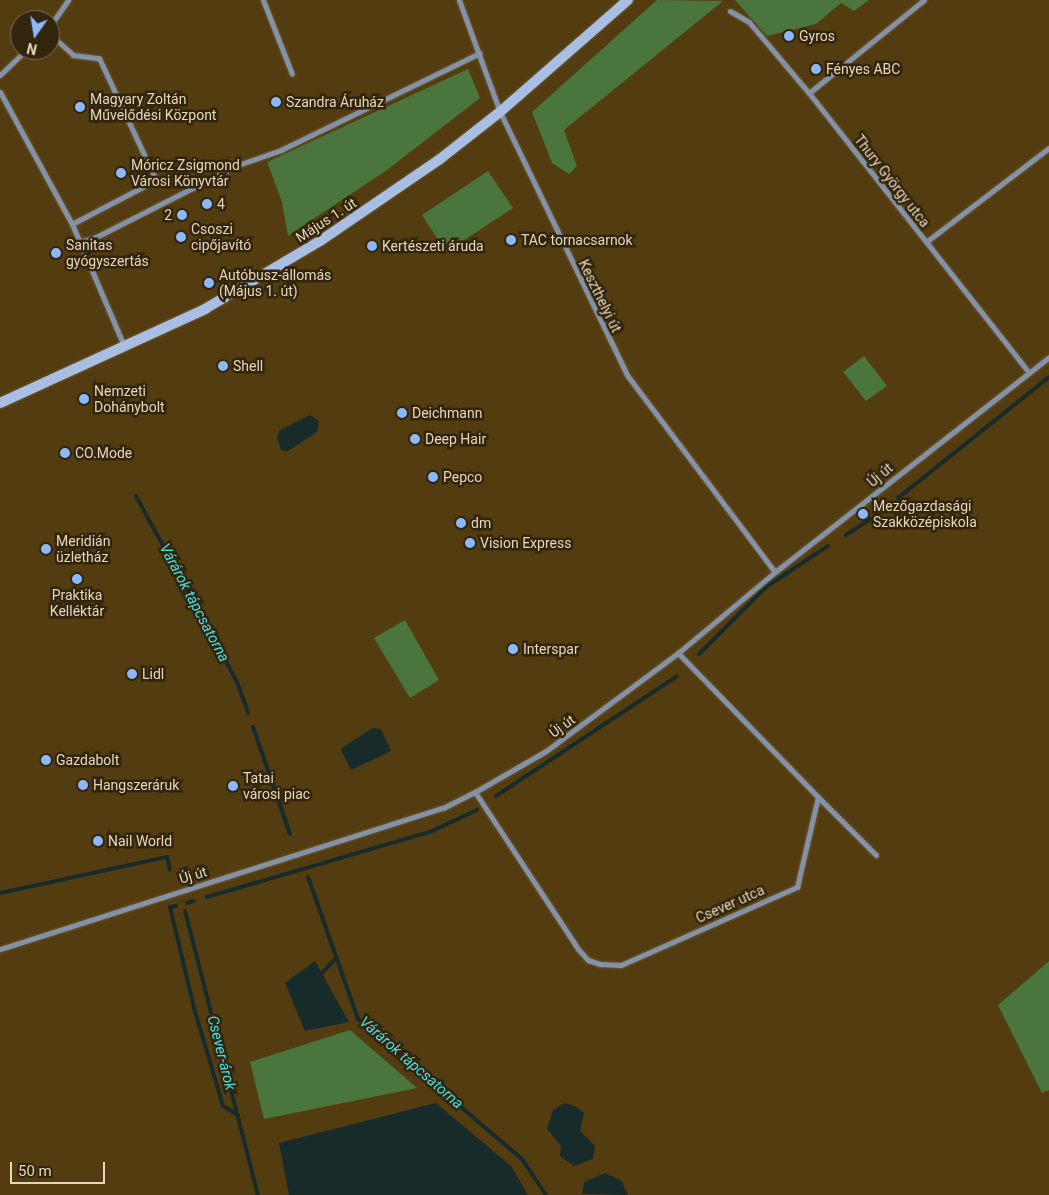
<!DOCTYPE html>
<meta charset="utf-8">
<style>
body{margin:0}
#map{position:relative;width:1049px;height:1195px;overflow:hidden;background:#543c11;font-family:Roboto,sans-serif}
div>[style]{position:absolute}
.green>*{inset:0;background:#4a753c}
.water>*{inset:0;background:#182b2b}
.stream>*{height:4px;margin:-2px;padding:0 2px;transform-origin:2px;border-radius:2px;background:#182b2b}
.roads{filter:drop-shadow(0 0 1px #6f5830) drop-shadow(0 0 1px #6f5830)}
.minor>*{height:5px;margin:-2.5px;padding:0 2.5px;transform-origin:2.5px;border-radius:2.5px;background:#8392a8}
.secondary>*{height:10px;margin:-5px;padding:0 5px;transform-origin:5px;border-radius:5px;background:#a8bfe3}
.dots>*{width:14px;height:14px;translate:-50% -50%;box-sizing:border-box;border:2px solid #32250e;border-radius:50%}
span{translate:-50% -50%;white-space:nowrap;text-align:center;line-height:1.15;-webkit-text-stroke:5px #32250e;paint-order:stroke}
.poi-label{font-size:14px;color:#e8d6bb}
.left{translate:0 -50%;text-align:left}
.right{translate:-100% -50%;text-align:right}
.street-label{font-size:14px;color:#e8d6bb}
.water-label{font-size:15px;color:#48dee3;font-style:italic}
.north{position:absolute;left:10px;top:10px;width:50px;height:50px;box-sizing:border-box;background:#32250e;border:1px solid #7b6c53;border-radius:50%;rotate:193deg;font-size:14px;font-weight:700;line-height:20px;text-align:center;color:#e8d6bb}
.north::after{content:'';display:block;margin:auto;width:18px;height:22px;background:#8cb9fc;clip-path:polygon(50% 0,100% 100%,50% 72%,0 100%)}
.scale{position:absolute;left:10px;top:1162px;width:95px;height:22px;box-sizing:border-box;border:2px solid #e8d6bb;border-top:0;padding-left:6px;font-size:15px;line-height:18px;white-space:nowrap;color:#e8d6bb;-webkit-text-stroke:4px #32250e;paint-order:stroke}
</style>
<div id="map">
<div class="green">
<i style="clip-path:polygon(657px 0,723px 1px,564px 130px,577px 166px,569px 174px,552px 163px,532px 112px)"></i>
<i style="clip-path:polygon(735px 0,869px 0,854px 11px,841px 3px,816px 24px,767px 36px)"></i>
<i style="clip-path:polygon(468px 69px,480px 98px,387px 170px,288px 236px,282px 202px,267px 162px)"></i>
<i style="clip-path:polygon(488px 171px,513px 208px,446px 252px,422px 215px)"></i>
<i style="clip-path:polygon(864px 356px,887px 386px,866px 401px,843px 372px)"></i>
<i style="clip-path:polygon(405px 620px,439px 680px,410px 698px,374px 638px)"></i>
<i style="clip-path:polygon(1049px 961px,1049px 1090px,1042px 1093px,998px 1005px)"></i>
<i style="clip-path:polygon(350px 1030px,417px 1088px,264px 1119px,250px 1062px)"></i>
</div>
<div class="water">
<i style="clip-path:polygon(310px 415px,319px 421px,317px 432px,288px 451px,281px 450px,277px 437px,280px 430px)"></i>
<i style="clip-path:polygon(373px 728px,381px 729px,391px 751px,351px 770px,341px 750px,343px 747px)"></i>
<i style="clip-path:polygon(315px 961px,349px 1022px,305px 1031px,285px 983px)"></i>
<i style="clip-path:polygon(436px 1103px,511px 1166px,528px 1195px,289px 1195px,279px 1143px)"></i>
<i style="clip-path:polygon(564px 1103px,575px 1106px,584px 1113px,580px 1131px,595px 1146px,593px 1159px,574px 1166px,560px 1156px,561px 1146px,547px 1129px,553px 1110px)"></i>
<i style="clip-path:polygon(605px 1173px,621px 1180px,628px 1195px,582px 1194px,584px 1182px)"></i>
</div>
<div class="stream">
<i style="left:136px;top:496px;width:212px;rotate:61.5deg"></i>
<i style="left:237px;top:682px;width:33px;rotate:70deg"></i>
<i style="left:898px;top:498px;width:193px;rotate:-38.7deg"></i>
<i style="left:846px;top:535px;width:37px;rotate:-33deg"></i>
<i style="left:699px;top:654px;width:95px;rotate:-45deg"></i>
<i style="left:766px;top:587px;width:74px;rotate:-33.5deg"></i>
<i style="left:253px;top:727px;width:113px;rotate:70.9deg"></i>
<i style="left:496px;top:796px;width:217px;rotate:-33.5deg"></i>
<i style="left:308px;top:877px;width:151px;rotate:70.6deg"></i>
<i style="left:358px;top:1019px;width:216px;rotate:40.5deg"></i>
<i style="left:522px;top:1159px;width:43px;rotate:56.3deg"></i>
<i style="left:0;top:893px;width:171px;rotate:-12.2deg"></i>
<i style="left:167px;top:857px;width:13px;rotate:77deg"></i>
<i style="left:207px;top:897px;width:232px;rotate:-16.3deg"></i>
<i style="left:430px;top:832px;width:52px;rotate:-25.1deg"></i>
<i style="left:187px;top:903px;width:7px;rotate:-16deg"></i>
<i style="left:176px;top:906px;width:6px;rotate:171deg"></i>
<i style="left:170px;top:907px;width:104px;rotate:76.6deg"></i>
<i style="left:194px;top:1008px;width:102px;rotate:73.5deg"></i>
<i style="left:223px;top:1106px;width:17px;rotate:31deg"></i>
<i style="left:185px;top:911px;width:293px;rotate:75.6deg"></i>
<i style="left:322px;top:973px;width:21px;rotate:-47deg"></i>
</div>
<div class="roads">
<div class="minor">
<i style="left:263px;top:0;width:79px;rotate:68.6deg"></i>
<i style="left:459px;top:0;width:119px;rotate:69.9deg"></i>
<i style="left:500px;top:112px;width:292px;rotate:64.2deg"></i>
<i style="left:627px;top:375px;width:246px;rotate:53.1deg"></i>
<i style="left:730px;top:11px;width:22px;rotate:30deg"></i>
<i style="left:749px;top:22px;width:93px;rotate:49.8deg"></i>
<i style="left:809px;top:93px;width:356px;rotate:51.8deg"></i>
<i style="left:50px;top:26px;width:32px;rotate:-55deg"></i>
<i style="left:50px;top:34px;width:31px;rotate:42deg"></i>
<i style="left:73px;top:55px;width:26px;rotate:7deg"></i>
<i style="left:99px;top:58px;width:135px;rotate:65deg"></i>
<i style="left:156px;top:180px;width:95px;rotate:152.4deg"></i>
<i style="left:0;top:75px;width:36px;rotate:-44deg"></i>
<i style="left:0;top:92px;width:150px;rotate:61.4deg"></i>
<i style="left:72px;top:224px;width:133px;rotate:66.9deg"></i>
<i style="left:809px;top:93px;width:148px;rotate:-39deg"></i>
<i style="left:79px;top:242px;width:18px;rotate:-16deg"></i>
<i style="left:96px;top:237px;width:159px;rotate:-26.9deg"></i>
<i style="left:238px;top:165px;width:46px;rotate:-19.2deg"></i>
<i style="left:281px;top:150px;width:221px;rotate:-26deg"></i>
<i style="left:926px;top:242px;width:155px;rotate:-37.4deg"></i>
<i style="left:475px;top:792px;width:188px;rotate:56.7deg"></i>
<i style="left:578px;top:949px;width:15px;rotate:48deg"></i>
<i style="left:588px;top:960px;width:13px;rotate:18deg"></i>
<i style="left:600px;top:964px;width:21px;rotate:3deg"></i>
<i style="left:621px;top:965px;width:193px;rotate:-23.9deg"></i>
<i style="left:797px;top:887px;width:92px;rotate:-76.9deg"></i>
<i style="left:818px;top:797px;width:201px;rotate:-134.2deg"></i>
<i style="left:818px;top:797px;width:82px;rotate:45deg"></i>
<i style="left:0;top:949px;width:465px;rotate:-17.7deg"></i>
<i style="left:443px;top:808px;width:36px;rotate:-27deg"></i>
<i style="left:475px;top:792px;width:82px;rotate:-30deg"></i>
<i style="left:546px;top:751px;width:164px;rotate:-36.6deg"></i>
<i style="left:678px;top:653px;width:126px;rotate:-39.9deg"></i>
<i style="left:775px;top:572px;width:348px;rotate:-38.1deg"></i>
</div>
<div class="secondary">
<i style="left:0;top:403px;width:226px;rotate:-24.6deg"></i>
<i style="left:205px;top:309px;width:134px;rotate:-30.6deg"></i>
<i style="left:320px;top:241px;width:145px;rotate:-34.3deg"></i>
<i style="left:440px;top:159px;width:76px;rotate:-38.1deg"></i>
<i style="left:500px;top:112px;width:170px;rotate:-41.2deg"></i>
</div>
</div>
<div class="dots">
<i style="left:789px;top:36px;background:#8cb9fc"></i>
<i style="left:816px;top:69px;background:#8cb9fc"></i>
<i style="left:276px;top:102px;background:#8cb9fc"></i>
<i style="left:80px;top:107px;background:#8cb9fc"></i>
<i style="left:121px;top:173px;background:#8cb9fc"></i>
<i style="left:207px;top:204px;background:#8cb9fc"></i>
<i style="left:182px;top:215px;background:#8cb9fc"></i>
<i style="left:181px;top:237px;background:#8cb9fc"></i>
<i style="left:511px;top:240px;background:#8cb9fc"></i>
<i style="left:372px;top:246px;background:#8cb9fc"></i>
<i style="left:56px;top:253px;background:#8cb9fc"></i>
<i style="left:209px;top:283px;background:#8cb9fc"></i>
<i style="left:223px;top:366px;background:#8cb9fc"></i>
<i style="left:84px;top:399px;background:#8cb9fc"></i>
<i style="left:402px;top:413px;background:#8cb9fc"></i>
<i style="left:415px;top:439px;background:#8cb9fc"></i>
<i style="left:65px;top:453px;background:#8cb9fc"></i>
<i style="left:433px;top:477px;background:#8cb9fc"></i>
<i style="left:863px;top:514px;background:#8cb9fc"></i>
<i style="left:461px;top:523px;background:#8cb9fc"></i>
<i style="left:470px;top:543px;background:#8cb9fc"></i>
<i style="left:46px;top:549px;background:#8cb9fc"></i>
<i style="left:77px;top:579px;background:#8cb9fc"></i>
<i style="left:513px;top:649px;background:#8cb9fc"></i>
<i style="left:132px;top:674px;background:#8cb9fc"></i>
<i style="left:46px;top:760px;background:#8cb9fc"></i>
<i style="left:83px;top:785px;background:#8cb9fc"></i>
<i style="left:233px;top:786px;background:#8cb9fc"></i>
<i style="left:98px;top:841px;background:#8cb9fc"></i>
</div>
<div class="poi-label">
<span class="left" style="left:799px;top:36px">Gyros</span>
<span class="left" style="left:826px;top:69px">Fényes ABC</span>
<span class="left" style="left:90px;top:107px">Magyary Zoltán<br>Művelődési Központ</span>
<span class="left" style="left:286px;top:102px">Szandra Áruház</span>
<span class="left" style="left:131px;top:173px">Móricz Zsigmond<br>Városi Könyvtár</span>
<span class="left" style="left:217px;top:204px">4</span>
<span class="right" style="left:172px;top:215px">2</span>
<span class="left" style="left:191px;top:237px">Csoszi<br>cipőjavító</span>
<span class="left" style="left:521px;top:240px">TAC tornacsarnok</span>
<span class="left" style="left:66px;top:253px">Sanitas<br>gyógyszertás</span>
<span class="left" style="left:382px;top:246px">Kertészeti áruda</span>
<span class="left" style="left:219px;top:283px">Autóbusz-állomás<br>(Május 1. út)</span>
<span class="left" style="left:233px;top:366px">Shell</span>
<span class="left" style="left:94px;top:399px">Nemzeti<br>Dohánybolt</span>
<span class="left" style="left:412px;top:413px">Deichmann</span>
<span class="left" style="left:425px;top:439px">Deep Hair</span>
<span class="left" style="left:75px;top:453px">CO.Mode</span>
<span class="left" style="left:443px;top:477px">Pepco</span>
<span class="left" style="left:873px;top:514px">Mezőgazdasági<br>Szakközépiskola</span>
<span class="left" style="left:471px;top:523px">dm</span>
<span class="left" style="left:56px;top:549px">Meridián<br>üzletház</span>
<span class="left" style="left:480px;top:543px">Vision Express</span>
<span style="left:77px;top:603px">Praktika<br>Kelléktár</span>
<span class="left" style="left:523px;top:649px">Interspar</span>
<span class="left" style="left:142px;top:674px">Lidl</span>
<span class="left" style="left:56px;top:760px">Gazdabolt</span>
<span class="left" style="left:243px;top:786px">Tatai<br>városi piac</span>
<span class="left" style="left:93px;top:785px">Hangszeráruk</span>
<span class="left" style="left:108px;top:841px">Nail World</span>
</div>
<div class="street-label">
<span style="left:892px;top:181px;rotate:52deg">Thury György utca</span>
<span style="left:326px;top:220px;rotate:-33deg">Május 1. út</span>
<span style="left:600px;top:296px;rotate:64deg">Keszthelyi út</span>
<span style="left:880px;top:475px;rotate:-40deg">Új út</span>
<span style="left:562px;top:726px;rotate:-36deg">Új út</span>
<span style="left:193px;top:875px;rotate:-17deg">Új út</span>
<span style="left:730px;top:904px;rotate:-24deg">Csever utca</span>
</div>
<div class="water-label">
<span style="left:194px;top:603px;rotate:62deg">Várárok tápcsatorna</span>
<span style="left:221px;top:1053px;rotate:76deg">Csever-árok</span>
<span style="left:411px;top:1063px;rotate:41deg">Várárok tápcsatorna</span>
</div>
<div class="north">N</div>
<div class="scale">50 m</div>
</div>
